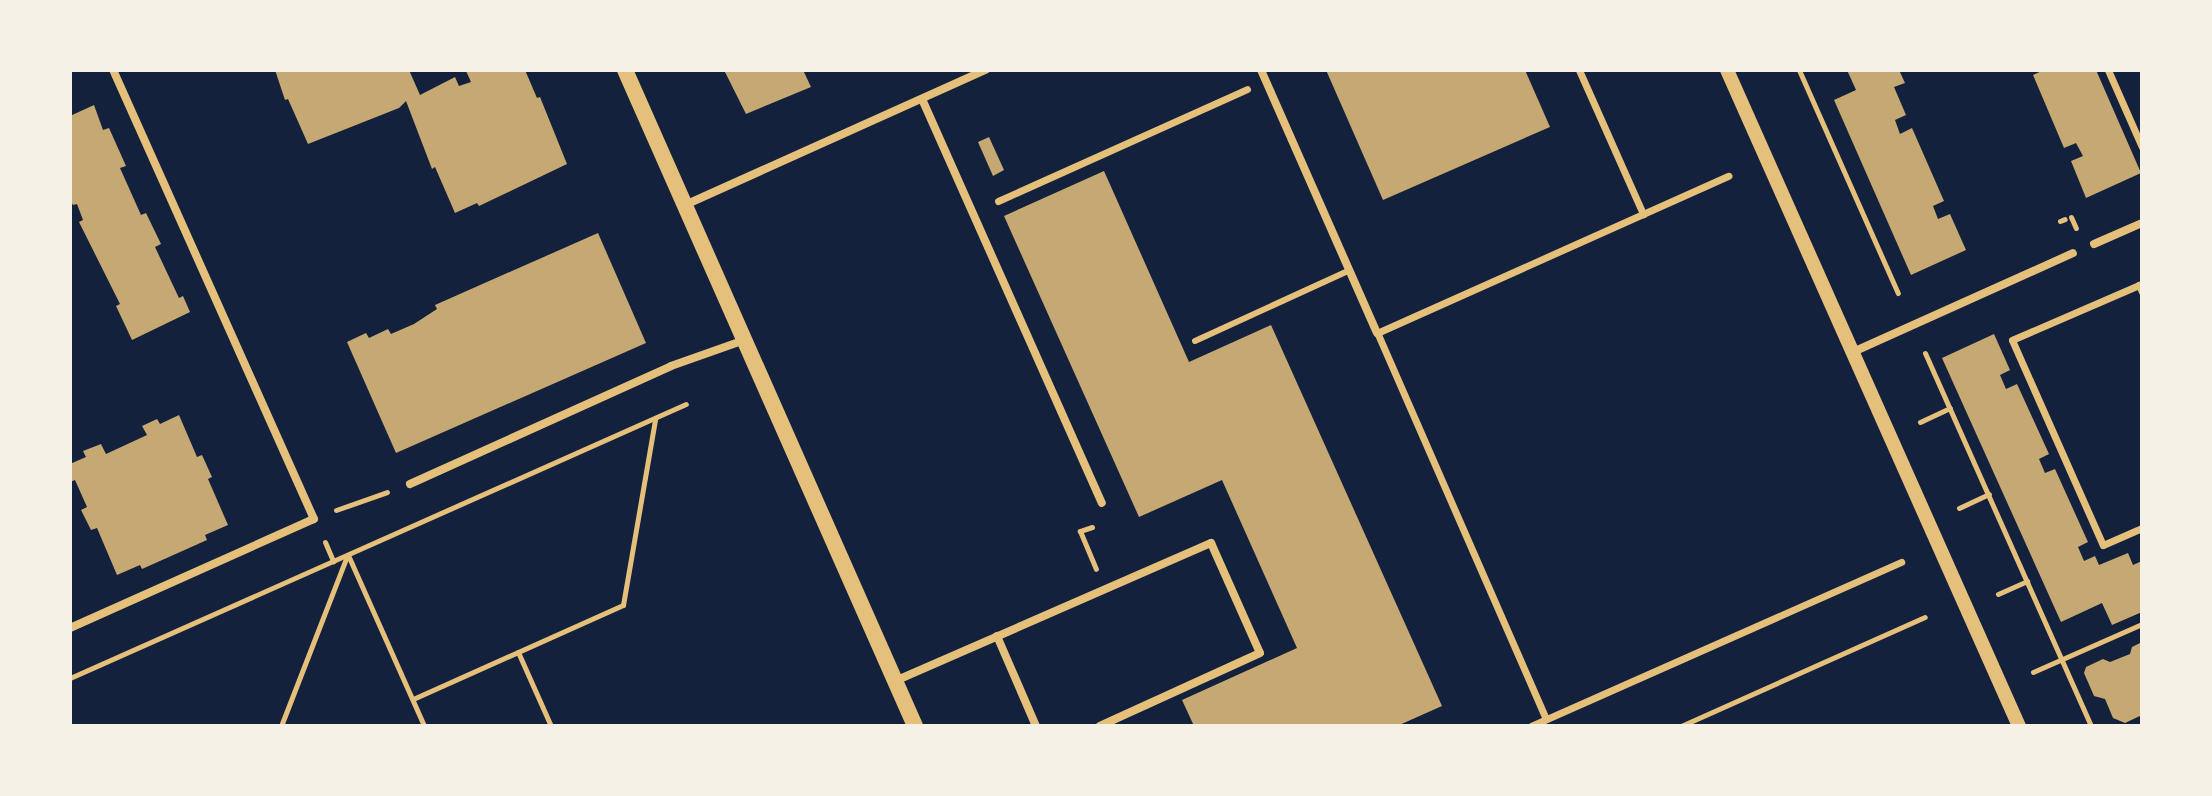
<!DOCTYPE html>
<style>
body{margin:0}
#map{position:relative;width:2212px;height:796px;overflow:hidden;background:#14213d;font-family:Raleway,sans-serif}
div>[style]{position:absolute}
.building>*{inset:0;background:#c6a872}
.path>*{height:5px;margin:-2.5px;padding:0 2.5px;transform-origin:2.5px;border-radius:2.5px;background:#e5c07b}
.service>*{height:6px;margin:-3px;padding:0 3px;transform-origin:3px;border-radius:3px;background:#e5c07b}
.pedestrian>*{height:7px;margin:-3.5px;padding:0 3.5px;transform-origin:3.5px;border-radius:3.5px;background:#e5c07b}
.minor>*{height:8px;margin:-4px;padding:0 4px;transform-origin:4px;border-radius:4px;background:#e5c07b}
.tertiary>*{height:14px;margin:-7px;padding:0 7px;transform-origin:7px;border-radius:7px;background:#e5c07b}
.secondary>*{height:16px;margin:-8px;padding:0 8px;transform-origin:8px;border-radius:8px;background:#e5c07b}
span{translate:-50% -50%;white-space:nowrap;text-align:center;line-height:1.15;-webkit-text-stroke:8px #f6f1e7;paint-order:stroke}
.frame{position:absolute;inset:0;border:72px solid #f6f1e7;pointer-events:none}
</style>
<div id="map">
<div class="building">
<i style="clip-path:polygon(275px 70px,409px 70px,420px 95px,455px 77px,459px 86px,471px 82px,466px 71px,469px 70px,525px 70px,537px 98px,540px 97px,567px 164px,479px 206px,477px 203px,455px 213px,435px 167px,432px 169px,406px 101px,399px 108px,308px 144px,288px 99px,285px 100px)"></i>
<i style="clip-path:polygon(724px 70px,803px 70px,811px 87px,746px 114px)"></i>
<i style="clip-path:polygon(1326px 70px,1525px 70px,1550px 127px,1383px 200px)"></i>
<i style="clip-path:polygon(1847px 70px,1899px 70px,1905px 83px,1894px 87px,1906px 115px,1895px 120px,1900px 134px,1912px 128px,1944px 201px,1933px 206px,1938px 219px,1950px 214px,1966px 250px,1911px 275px,1834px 100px,1856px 90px)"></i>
<i style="clip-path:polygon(2044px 70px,2096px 70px,2141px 173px,2086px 198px,2071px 161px,2083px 156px,2076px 143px,2064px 148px,2033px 75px)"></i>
<i style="clip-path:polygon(94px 105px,103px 130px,109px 128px,126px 166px,120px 168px,141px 215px,146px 213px,161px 244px,155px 247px,179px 298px,183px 296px,190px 312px,132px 340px,116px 306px,120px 304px,79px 222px,83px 220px,77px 204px,73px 205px,70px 200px,70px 116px)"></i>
<i style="clip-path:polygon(989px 137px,1004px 170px,993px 176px,978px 142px)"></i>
<i style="clip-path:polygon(1104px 171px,1189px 362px,1271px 325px,1442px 706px,1397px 726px,1194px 726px,1182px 700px,1297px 648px,1222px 480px,1139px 517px,1004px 216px)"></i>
<i style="clip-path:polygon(598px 233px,646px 343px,396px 453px,347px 342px,366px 333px,369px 338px,388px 329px,391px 334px,414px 324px,437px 309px,435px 305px)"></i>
<i style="clip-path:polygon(1994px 334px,2010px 370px,2000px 375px,2006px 389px,2017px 384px,2049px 454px,2039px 459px,2045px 473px,2055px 469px,2088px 542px,2078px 547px,2084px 561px,2095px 556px,2099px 565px,2128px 553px,2133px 565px,2142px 561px,2142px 612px,2112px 625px,2102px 603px,2061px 622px,1942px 358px)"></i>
<i style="clip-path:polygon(179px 415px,197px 457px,202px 455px,212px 477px,208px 479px,228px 525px,205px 535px,207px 540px,142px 569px,140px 565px,117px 575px,97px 528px,91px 530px,81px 510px,87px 507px,75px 480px,70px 482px,70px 464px,86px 457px,83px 451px,101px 444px,106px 454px,147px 435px,142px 426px,157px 419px,160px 424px)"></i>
<i style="clip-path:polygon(2142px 642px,2142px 715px,2125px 723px,2113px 718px,2105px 699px,2094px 696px,2084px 673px,2086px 667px,2103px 659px,2110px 662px,2130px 654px,2132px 647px)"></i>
</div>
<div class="path">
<i style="left:1799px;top:70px;width:244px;rotate:66.1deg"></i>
<i style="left:2071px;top:217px;width:12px;rotate:66deg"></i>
<i style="left:2060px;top:221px;width:5px;rotate:-22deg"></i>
<i style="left:1925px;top:353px;width:408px;rotate:66deg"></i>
<i style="left:1920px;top:422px;width:33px;rotate:-25deg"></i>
<i style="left:1959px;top:508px;width:33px;rotate:-25deg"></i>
<i style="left:336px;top:510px;width:54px;rotate:-19.4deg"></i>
<i style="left:1092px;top:527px;width:13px;rotate:162deg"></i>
<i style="left:1080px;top:531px;width:41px;rotate:67.2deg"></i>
<i style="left:325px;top:542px;width:21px;rotate:67deg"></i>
<i style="left:348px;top:555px;width:187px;rotate:66deg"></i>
<i style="left:1998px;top:594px;width:32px;rotate:-24deg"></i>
<i style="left:518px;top:652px;width:81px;rotate:66deg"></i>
<i style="left:2033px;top:672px;width:119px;rotate:-23.8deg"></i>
<i style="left:70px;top:678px;width:674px;rotate:-23.98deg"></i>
<i style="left:413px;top:699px;width:230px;rotate:-24.1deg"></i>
<i style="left:623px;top:605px;width:189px;rotate:-80.2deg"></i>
<i style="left:281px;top:726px;width:182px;rotate:-68.8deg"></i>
<i style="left:1681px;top:726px;width:267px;rotate:-24.1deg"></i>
</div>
<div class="service">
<i style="left:1195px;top:341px;width:170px;rotate:-24.6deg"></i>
</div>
<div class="pedestrian">
<i style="left:1579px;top:70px;width:158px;rotate:66deg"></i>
<i style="left:2108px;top:70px;width:84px;rotate:66.2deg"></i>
<i style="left:998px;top:201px;width:273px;rotate:-24.2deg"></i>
<i style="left:2142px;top:292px;width:8px;rotate:-113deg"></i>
<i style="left:2139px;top:285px;width:138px;rotate:156.6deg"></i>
<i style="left:2012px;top:340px;width:224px;rotate:66.1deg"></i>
<i style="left:2103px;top:545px;width:43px;rotate:-23.6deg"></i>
<i style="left:1546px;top:719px;width:421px;rotate:-113.6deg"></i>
<i style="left:1377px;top:333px;width:385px;rotate:-24.1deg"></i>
<i style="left:1531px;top:726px;width:405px;rotate:-23.9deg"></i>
</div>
<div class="minor">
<i style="left:1261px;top:70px;width:287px;rotate:66.2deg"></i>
<i style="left:922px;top:99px;width:442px;rotate:66deg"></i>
<i style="left:685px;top:205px;width:330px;rotate:-24.2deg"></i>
<i style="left:2094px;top:244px;width:52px;rotate:-23.6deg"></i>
<i style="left:1853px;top:352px;width:241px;rotate:-24.2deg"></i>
<i style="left:410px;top:484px;width:286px;rotate:-24.3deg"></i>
<i style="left:671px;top:366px;width:78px;rotate:-19.4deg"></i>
<i style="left:70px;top:628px;width:267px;rotate:-24.1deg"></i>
<i style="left:314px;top:519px;width:492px;rotate:-114.1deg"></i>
<i style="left:997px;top:636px;width:98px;rotate:66.6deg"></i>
<i style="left:895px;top:681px;width:345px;rotate:-23.6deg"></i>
<i style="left:1211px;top:543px;width:120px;rotate:66deg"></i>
<i style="left:1260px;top:653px;width:176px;rotate:155.5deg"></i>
</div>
<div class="tertiary">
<i style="left:1727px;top:70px;width:718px;rotate:66.01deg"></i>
</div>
<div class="secondary">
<i style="left:625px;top:70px;width:717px;rotate:66.15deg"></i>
</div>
<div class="frame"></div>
</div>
